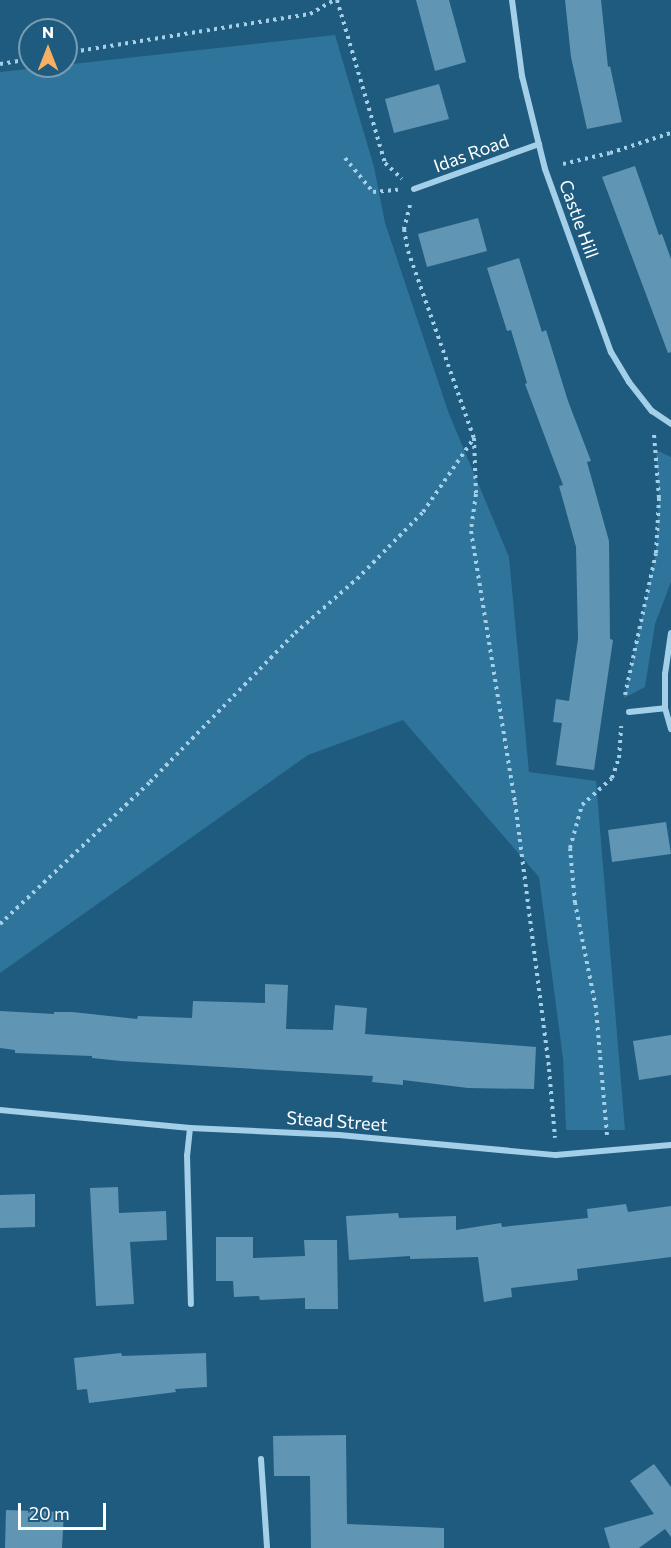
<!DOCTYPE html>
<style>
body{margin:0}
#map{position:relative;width:671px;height:1548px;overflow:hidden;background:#1f5b7f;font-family:Commissioner,sans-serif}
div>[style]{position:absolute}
.green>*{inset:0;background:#2f749b}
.building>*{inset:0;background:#6095b4}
.path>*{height:4px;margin-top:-2px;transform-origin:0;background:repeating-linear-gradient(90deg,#a3cfe8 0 3px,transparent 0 7.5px)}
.minor>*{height:6px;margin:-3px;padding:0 3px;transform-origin:3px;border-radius:3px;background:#a3cfe8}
span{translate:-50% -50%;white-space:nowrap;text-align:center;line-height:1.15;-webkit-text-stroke:6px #1f5b7f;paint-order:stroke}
.street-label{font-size:18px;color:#fff}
.north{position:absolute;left:18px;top:18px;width:60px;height:60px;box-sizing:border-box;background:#1f5b7f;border:2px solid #799db2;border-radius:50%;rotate:0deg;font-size:16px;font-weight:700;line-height:24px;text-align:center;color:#fff}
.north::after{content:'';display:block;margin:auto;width:21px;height:27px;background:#f6b063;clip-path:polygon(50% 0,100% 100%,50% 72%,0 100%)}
.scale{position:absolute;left:18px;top:1503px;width:88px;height:27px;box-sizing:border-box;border:3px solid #fff;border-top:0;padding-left:8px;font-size:18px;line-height:21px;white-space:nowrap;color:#fff;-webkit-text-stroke:4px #1f5b7f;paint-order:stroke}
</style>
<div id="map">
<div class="green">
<i style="clip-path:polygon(335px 35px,374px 167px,385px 223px,449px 414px,509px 557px,529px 772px,596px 781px,625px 1130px,566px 1130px,563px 1058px,539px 877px,403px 720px,308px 755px,0 973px,0 72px)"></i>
<i style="clip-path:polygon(656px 450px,671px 457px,671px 582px,655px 624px,645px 687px,624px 698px,656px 553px,659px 498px)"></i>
</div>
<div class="building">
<i style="clip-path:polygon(416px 0,449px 0,466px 62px,435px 71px)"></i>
<i style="clip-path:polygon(565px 0,601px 0,608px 67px,610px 66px,622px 122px,587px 129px,571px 57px)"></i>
<i style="clip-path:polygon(439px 84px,449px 119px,394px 133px,385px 99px)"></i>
<i style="clip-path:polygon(635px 166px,659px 235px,662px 234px,671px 259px,671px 352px,668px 353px,602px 177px)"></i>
<i style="clip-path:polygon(478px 218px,487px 251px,427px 267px,418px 234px)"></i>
<i style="clip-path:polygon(519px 258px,542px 332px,546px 330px,568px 401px,591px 461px,587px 462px,609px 541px,610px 639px,613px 640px,594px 770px,556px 765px,562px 723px,553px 722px,556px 699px,569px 701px,578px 639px,576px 547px,559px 486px,563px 485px,525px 384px,527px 383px,511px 330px,507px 331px,487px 268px)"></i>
<i style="clip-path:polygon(666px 822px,671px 854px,612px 862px,608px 830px)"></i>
<i style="clip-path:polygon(265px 984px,288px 985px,286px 1029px,333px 1030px,335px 1005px,367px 1008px,365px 1034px,536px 1047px,534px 1089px,468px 1088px,403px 1080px,403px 1085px,372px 1082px,373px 1076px,121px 1061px,92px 1058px,92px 1056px,15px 1053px,15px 1050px,0 1048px,0 1011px,54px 1014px,54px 1012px,72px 1012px,137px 1019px,138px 1016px,192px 1018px,193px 1001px,265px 1003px)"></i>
<i style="clip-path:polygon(671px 1035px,671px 1075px,639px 1080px,633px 1041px)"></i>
<i style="clip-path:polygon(118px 1187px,119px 1213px,166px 1211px,167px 1240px,130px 1242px,134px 1304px,96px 1306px,90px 1188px)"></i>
<i style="clip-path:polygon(35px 1194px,35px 1227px,0 1228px,0 1195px)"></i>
<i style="clip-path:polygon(626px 1204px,628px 1212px,671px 1206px,671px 1257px,577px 1269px,578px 1280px,511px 1288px,512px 1297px,484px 1302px,478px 1257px,410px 1259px,410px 1256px,349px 1260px,346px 1216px,398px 1213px,399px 1218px,456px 1216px,456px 1230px,501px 1223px,502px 1227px,588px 1218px,587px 1209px)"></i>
<i style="clip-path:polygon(216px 1237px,253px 1237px,253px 1258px,305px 1256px,304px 1240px,337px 1240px,338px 1309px,305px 1309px,305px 1298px,260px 1300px,259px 1296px,234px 1297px,233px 1281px,216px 1281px)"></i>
<i style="clip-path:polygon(121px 1353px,122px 1356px,206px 1353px,207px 1387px,175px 1389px,176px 1392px,89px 1403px,87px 1389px,77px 1390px,74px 1358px)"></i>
<i style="clip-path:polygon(346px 1435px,347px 1524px,444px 1528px,444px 1548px,311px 1548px,310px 1476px,274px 1476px,273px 1436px)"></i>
<i style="clip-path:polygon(654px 1464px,671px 1487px,671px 1537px,665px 1529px,639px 1548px,610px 1548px,604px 1528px,654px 1514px,630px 1481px)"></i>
<i style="clip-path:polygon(6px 1510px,64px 1512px,62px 1548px,5px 1548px)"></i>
</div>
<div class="path">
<i style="left:337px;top:0;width:170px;rotate:73.6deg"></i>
<i style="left:385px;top:163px;width:23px;rotate:43deg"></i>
<i style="left:66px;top:53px;width:247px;rotate:-9.1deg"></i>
<i style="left:310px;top:14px;width:28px;rotate:-30deg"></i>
<i style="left:0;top:64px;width:30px;rotate:-9deg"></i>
<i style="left:345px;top:158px;width:44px;rotate:50.5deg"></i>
<i style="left:373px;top:192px;width:25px;rotate:-5deg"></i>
<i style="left:563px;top:164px;width:48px;rotate:-13.2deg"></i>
<i style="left:610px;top:153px;width:64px;rotate:-18.2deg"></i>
<i style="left:410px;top:205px;width:25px;rotate:104deg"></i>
<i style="left:404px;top:229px;width:22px;rotate:80deg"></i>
<i style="left:408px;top:251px;width:198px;rotate:70.6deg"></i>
<i style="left:474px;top:438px;width:56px;rotate:88deg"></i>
<i style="left:476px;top:494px;width:37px;rotate:98deg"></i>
<i style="left:471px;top:531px;width:275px;rotate:80.8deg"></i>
<i style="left:515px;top:802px;width:269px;rotate:82.7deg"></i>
<i style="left:549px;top:1069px;width:69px;rotate:85deg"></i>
<i style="left:625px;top:695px;width:145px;rotate:-77.7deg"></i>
<i style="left:656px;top:553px;width:55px;rotate:-86.9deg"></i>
<i style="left:659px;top:498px;width:64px;rotate:-94.5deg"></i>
<i style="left:0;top:924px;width:207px;rotate:-43.4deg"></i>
<i style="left:150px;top:782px;width:208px;rotate:-45.8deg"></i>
<i style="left:295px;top:633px;width:82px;rotate:-41.1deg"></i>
<i style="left:357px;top:579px;width:94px;rotate:-45.4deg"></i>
<i style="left:423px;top:512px;width:90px;rotate:-55.4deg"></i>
<i style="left:607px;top:1135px;width:127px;rotate:-95deg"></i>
<i style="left:596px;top:1008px;width:107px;rotate:-101.3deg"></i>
<i style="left:575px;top:903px;width:55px;rotate:-95.2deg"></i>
<i style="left:570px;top:848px;width:45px;rotate:-74.4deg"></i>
<i style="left:582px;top:805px;width:40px;rotate:-42deg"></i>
<i style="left:612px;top:778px;width:21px;rotate:-71deg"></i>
<i style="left:619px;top:758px;width:32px;rotate:-86deg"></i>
</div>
<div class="minor">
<i style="left:512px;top:0;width:77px;rotate:82.5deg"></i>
<i style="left:522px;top:76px;width:96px;rotate:76.1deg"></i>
<i style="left:545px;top:169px;width:195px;rotate:70.2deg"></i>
<i style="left:611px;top:352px;width:35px;rotate:59deg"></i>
<i style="left:629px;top:382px;width:37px;rotate:52deg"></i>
<i style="left:652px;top:411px;width:23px;rotate:34deg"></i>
<i style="left:414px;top:189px;width:133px;rotate:-19.8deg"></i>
<i style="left:671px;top:633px;width:41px;rotate:98.3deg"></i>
<i style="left:665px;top:674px;width:34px;rotate:90deg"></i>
<i style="left:665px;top:708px;width:22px;rotate:74deg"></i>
<i style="left:629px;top:712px;width:36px;rotate:-6deg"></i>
<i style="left:0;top:1110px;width:191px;rotate:5.4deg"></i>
<i style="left:190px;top:1128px;width:149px;rotate:2.7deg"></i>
<i style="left:339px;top:1135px;width:218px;rotate:5.3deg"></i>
<i style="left:556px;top:1155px;width:115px;rotate:-5deg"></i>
<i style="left:190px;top:1128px;width:27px;rotate:96deg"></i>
<i style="left:187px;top:1155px;width:149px;rotate:88.5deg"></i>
<i style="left:261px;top:1459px;width:89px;rotate:86.1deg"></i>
</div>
<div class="street-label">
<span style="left:471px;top:153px;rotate:-20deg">Idas Road</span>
<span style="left:579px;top:219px;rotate:70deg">Castle Hill</span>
<span style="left:337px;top:1121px;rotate:4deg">Stead Street</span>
</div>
<div class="north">N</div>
<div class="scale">20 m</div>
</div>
